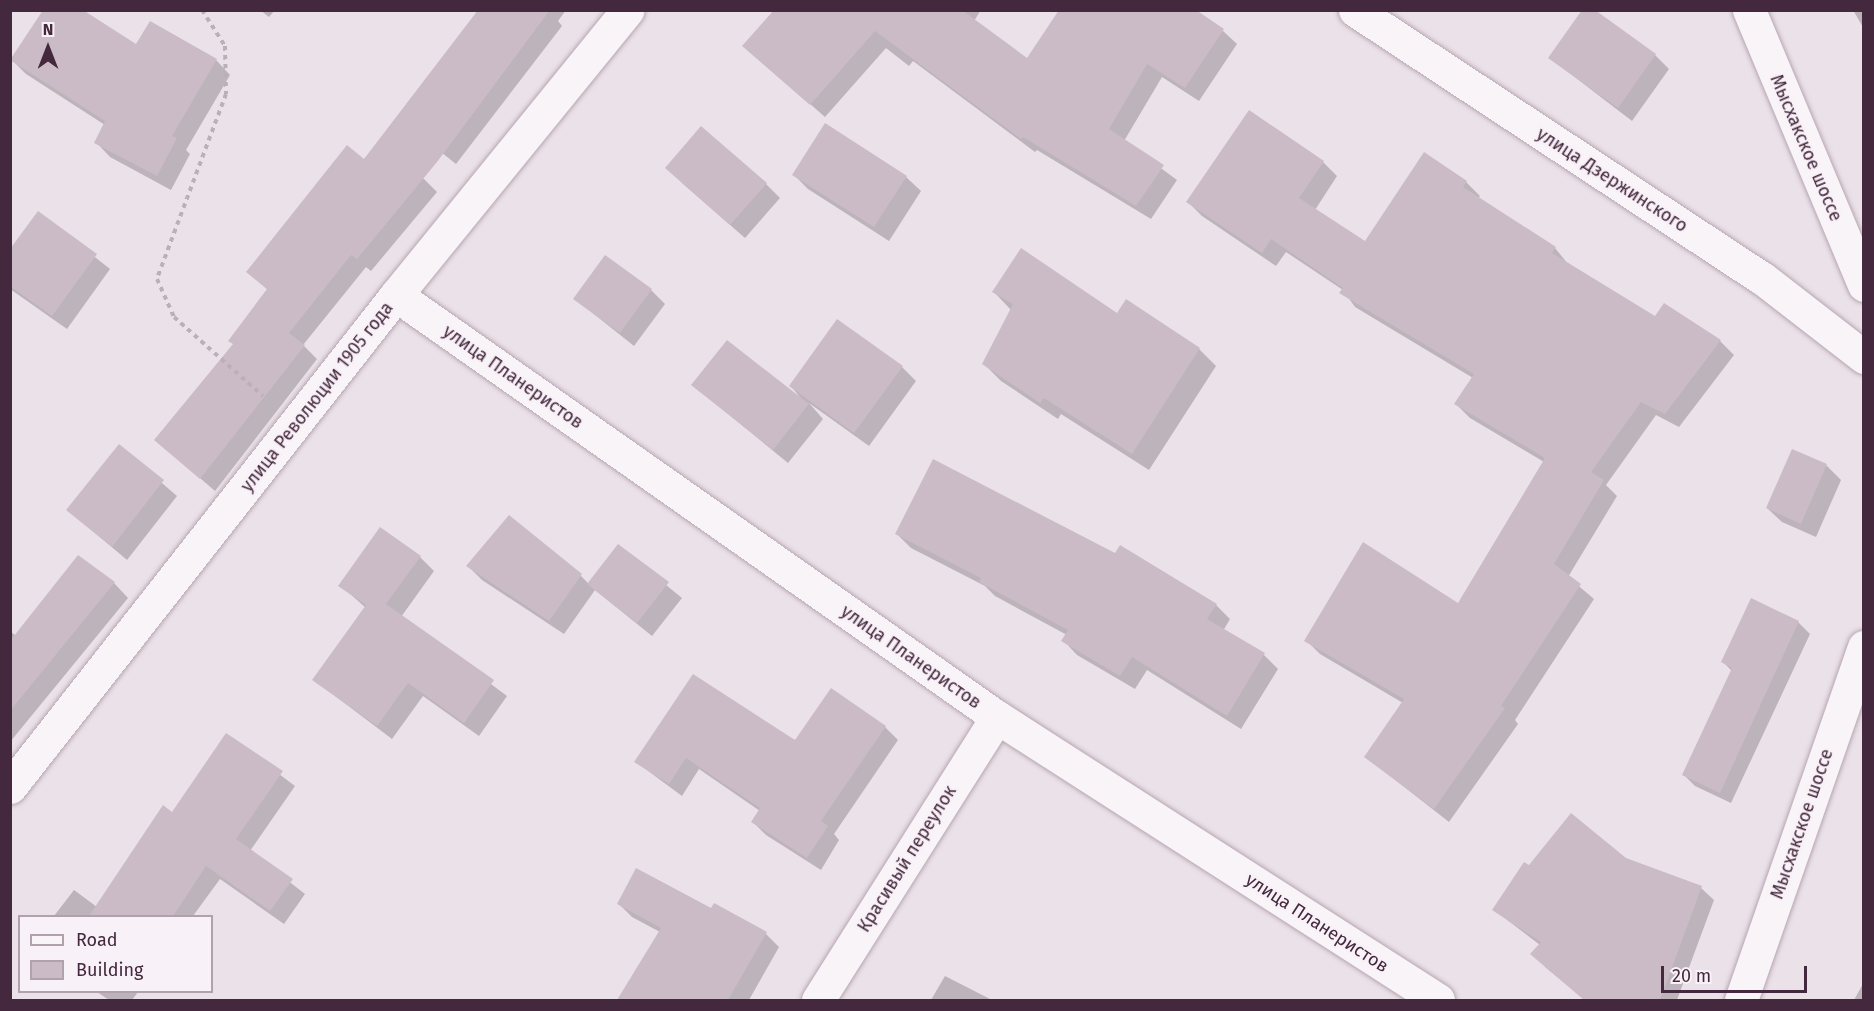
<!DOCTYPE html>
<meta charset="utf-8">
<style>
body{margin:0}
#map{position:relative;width:1874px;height:1011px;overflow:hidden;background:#ebe1e9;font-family:"Fira Sans",sans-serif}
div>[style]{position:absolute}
.shadow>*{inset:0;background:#0003}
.building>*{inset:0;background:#cbbbc7}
.path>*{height:4px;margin-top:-2px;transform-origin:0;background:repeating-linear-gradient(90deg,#bbafb8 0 4.5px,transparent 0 9px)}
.roads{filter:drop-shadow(0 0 2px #b6a6b2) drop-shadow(0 0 2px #b6a6b2)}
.minor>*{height:33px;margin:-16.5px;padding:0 16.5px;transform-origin:16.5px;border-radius:16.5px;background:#f9f4f8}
span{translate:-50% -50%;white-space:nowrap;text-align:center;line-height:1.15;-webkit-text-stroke:4.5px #f8f1f7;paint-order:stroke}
.street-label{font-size:18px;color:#44283d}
.frame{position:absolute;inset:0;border:12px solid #44283d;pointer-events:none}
.legend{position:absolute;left:18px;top:915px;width:195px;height:78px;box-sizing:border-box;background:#f8f1f7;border:2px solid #b0a1ad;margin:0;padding:8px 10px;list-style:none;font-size:18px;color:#44283d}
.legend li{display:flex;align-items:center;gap:12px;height:30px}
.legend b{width:30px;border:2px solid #b0a1ad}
.north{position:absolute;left:18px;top:18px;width:60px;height:60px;-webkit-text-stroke:4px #f8f1f7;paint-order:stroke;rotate:0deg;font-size:16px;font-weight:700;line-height:24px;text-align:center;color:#44283d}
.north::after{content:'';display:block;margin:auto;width:21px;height:27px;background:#44283d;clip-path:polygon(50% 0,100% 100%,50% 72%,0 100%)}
.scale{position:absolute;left:1661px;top:966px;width:146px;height:27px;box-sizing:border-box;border:3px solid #44283d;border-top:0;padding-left:8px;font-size:18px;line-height:21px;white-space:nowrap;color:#44283d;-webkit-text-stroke:4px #f8f1f7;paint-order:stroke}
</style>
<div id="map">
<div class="shadow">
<i style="clip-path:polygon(260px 10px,275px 10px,269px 17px)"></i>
<i style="clip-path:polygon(566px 10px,558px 21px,562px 26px,456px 164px,412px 129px,480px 11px)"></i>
<i style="clip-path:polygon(820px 10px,981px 10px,974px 21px,1027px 60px,1223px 31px,1237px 44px,1199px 101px,1162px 77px,1124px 141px,1177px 180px,1151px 219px,1037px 150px,1035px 152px,913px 61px,909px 66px,886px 48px,825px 117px,744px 46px)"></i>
<i style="clip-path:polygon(1853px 10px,1864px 10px,1864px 29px)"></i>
<i style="clip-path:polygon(136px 47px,216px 60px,230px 75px,186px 150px,190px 154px,171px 190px,110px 157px,96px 142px,105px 125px,26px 74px,12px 60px)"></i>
<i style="clip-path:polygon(1655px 55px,1669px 69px,1632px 121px,1550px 58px)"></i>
<i style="clip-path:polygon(373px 150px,424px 179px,437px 192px,371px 271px,366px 267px,303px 345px,317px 359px,215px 491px,156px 440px,234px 345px,268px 290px,248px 272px)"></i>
<i style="clip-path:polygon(1323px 162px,1337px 176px,1315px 210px,1365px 243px,1466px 182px,1480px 196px,1478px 199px,1555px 248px,1568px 264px,1656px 318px,1665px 305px,1720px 341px,1734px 355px,1679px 427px,1656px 415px,1606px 485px,1617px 496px,1568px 577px,1594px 599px,1515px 720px,1518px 724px,1449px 822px,1366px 757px,1403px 703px,1320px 654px,1306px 640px,1459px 605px,1544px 462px,1470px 418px,1456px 404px,1473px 378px,1355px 307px,1343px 290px,1286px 252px,1276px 266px,1202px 216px,1188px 202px)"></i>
<i style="clip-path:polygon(794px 175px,906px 177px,921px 191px,889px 241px,808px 189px)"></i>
<i style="clip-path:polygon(681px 182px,766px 184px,780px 198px,745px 238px)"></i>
<i style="clip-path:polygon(39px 213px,110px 269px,67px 329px,10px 289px,10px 252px)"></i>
<i style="clip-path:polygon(651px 290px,665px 304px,634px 346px,575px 299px)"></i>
<i style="clip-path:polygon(994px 292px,1117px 315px,1199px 349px,1216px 366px,1149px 470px,1061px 414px,1058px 419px,1001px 381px,984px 364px,1011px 310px)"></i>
<i style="clip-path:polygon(902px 367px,916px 381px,869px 446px,809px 403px,823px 419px,788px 463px,693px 385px,802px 400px,791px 386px)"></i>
<i style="clip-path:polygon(119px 446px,177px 496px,127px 560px,68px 510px)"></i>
<i style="clip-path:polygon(1792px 451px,1827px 466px,1841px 480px,1816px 537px,1782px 522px,1767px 508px)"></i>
<i style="clip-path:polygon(897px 534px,1216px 605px,1230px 619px,1223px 631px,1264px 655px,1278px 669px,1241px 729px,1147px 670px,1135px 689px,1077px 655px,1063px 640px,1067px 635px,995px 596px,985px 586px,911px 548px)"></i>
<i style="clip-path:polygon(618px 546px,682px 598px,652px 636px,595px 590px,564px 634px,482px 580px,468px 566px,580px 575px,589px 584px)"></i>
<i style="clip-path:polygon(420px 557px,434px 571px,401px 617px,507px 696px,479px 736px,423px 696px,392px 739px,314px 680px,366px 608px,340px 585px)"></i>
<i style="clip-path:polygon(114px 583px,128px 598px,10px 742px,10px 631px,16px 636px)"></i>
<i style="clip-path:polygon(1798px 622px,1810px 634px,1731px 803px,1695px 786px,1683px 774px,1732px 671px,1723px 662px)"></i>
<i style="clip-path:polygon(885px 727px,898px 740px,834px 834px,839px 840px,821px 870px,766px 835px,753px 822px,760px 811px,699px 769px,682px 796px,636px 762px)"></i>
<i style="clip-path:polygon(227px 735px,295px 786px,250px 851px,305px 894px,284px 924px,220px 879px,193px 916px,54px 916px,74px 890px,97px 907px,173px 814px)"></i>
<i style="clip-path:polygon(1625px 860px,1701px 888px,1714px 900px,1677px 1000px,1586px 1000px,1545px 967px,1540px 945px,1494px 910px,1529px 867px)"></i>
<i style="clip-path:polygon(619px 904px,711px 910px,766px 934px,779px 947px,749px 1000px,619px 1000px,660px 932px,632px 917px)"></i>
<i style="clip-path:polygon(945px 976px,992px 1000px,931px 1000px)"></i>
<i style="clip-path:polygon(1864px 982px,1864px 1000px,1854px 1000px)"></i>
<i style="clip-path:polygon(97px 992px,138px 992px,132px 1000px,109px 1000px)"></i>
</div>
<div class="building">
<i style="clip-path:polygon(43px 10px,83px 10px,136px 44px,150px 21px,217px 59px,172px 136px,177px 138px,157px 176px,94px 143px,105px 121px,10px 60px)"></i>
<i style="clip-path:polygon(478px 10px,550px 10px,437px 162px,357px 259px,351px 255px,289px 333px,305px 345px,200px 479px,154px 440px,233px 344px,228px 341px,267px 289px,246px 272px,347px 145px,364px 159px)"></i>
<i style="clip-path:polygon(774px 10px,962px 10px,1027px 58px,1059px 10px,1196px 10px,1224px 29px,1185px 88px,1147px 64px,1109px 129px,1164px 165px,1136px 206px,1023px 137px,1021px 139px,875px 31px,810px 105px,742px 46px)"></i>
<i style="clip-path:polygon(1582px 10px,1595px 10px,1656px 54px,1618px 108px,1548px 58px)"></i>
<i style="clip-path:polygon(1249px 110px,1324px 161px,1299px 198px,1365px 241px,1424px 152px,1467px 181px,1463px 187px,1556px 247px,1552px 253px,1655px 316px,1664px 303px,1721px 340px,1665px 414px,1641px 402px,1591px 472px,1604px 480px,1554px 564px,1581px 584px,1501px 706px,1505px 708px,1434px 809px,1364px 757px,1404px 699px,1304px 641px,1363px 542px,1458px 603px,1545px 458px,1454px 404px,1474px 374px,1339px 293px,1343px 288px,1271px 239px,1262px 253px,1186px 202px)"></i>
<i style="clip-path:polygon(825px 123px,907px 176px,874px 227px,792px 175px)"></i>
<i style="clip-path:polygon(701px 126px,767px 183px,730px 225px,665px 168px)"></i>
<i style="clip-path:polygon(38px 211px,97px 254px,52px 316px,10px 286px,10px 249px)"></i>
<i style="clip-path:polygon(1021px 248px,1117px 313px,1126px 299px,1200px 348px,1132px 454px,1044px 398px,1040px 403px,982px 364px,1013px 304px,992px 292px)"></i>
<i style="clip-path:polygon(605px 255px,652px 289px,620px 333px,573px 299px)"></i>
<i style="clip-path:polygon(837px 319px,903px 366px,854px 433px,789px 386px)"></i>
<i style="clip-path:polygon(727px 340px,809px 404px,773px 450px,691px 385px)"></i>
<i style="clip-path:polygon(119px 444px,164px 480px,112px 547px,66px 510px)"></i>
<i style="clip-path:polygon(1792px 449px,1827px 464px,1801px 524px,1766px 508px)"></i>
<i style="clip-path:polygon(933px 459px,1115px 553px,1120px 545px,1217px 604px,1207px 619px,1265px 653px,1227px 716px,1132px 657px,1120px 676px,1061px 641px,1068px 630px,979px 582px,981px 578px,895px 534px)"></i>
<i style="clip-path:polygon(509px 515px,582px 574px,549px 621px,466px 566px)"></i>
<i style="clip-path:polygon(380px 527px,421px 556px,386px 604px,494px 680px,464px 723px,408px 683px,377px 726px,312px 680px,366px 605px,338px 586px)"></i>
<i style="clip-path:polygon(618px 544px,669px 582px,637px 623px,587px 584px)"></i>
<i style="clip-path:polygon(78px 555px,115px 582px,10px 711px,10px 641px)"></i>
<i style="clip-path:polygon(1751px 598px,1799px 621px,1720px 793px,1682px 775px,1732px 668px,1721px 662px)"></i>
<i style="clip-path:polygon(693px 674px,795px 740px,831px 688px,886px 726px,821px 821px,828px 826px,807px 858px,751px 822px,760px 808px,686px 758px,669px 784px,634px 762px)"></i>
<i style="clip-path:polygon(226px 733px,283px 771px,236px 839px,293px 879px,270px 911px,206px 866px,173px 916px,89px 916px,163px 805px,172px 812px)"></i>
<i style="clip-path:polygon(1571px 813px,1626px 858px,1702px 886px,1660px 1000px,1584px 1000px,1530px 954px,1541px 942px,1492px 910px,1524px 862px,1529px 865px)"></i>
<i style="clip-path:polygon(636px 868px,711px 908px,714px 903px,767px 932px,728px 1000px,617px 1000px,661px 928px,617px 904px)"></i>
</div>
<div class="path">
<i style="left:202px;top:10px;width:43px;rotate:57.4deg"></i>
<i style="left:225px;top:46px;width:48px;rotate:88.8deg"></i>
<i style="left:226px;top:94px;width:197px;rotate:110.5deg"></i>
<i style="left:157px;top:279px;width:42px;rotate:65.9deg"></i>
<i style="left:174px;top:317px;width:119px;rotate:41.6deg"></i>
</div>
<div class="roads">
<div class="minor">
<i style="left:1355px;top:10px;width:487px;rotate:33.4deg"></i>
<i style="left:1762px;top:278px;width:129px;rotate:37.8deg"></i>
<i style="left:1749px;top:10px;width:298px;rotate:67.3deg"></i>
<i style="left:396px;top:295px;width:734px;rotate:35.08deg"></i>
<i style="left:997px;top:717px;width:524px;rotate:32.69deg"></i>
<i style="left:10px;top:787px;width:625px;rotate:-51.88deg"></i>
<i style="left:396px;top:295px;width:367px;rotate:-50.9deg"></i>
<i style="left:818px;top:1000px;width:335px;rotate:-57.7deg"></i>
<i style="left:1741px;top:1000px;width:374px;rotate:-70.8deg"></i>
</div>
</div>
<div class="street-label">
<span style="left:1806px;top:148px;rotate:67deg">Мысхакское шоссе</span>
<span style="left:1612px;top:180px;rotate:33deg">улица Дзержинского</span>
<span style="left:513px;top:377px;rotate:35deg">улица Планеристов</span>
<span style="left:317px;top:397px;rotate:-52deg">улица Революции 1905 года</span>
<span style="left:911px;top:657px;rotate:35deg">улица Планеристов</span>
<span style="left:1802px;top:824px;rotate:-71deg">Мысхакское шоссе</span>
<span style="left:907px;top:859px;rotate:-58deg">Красивый переулок</span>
<span style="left:1317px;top:923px;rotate:33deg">улица Планеристов</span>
</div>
<div class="frame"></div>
<ul class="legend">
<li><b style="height:8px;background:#f9f4f8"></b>Road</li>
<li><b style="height:16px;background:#cbbbc7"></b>Building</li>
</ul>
<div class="north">N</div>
<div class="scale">20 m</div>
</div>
